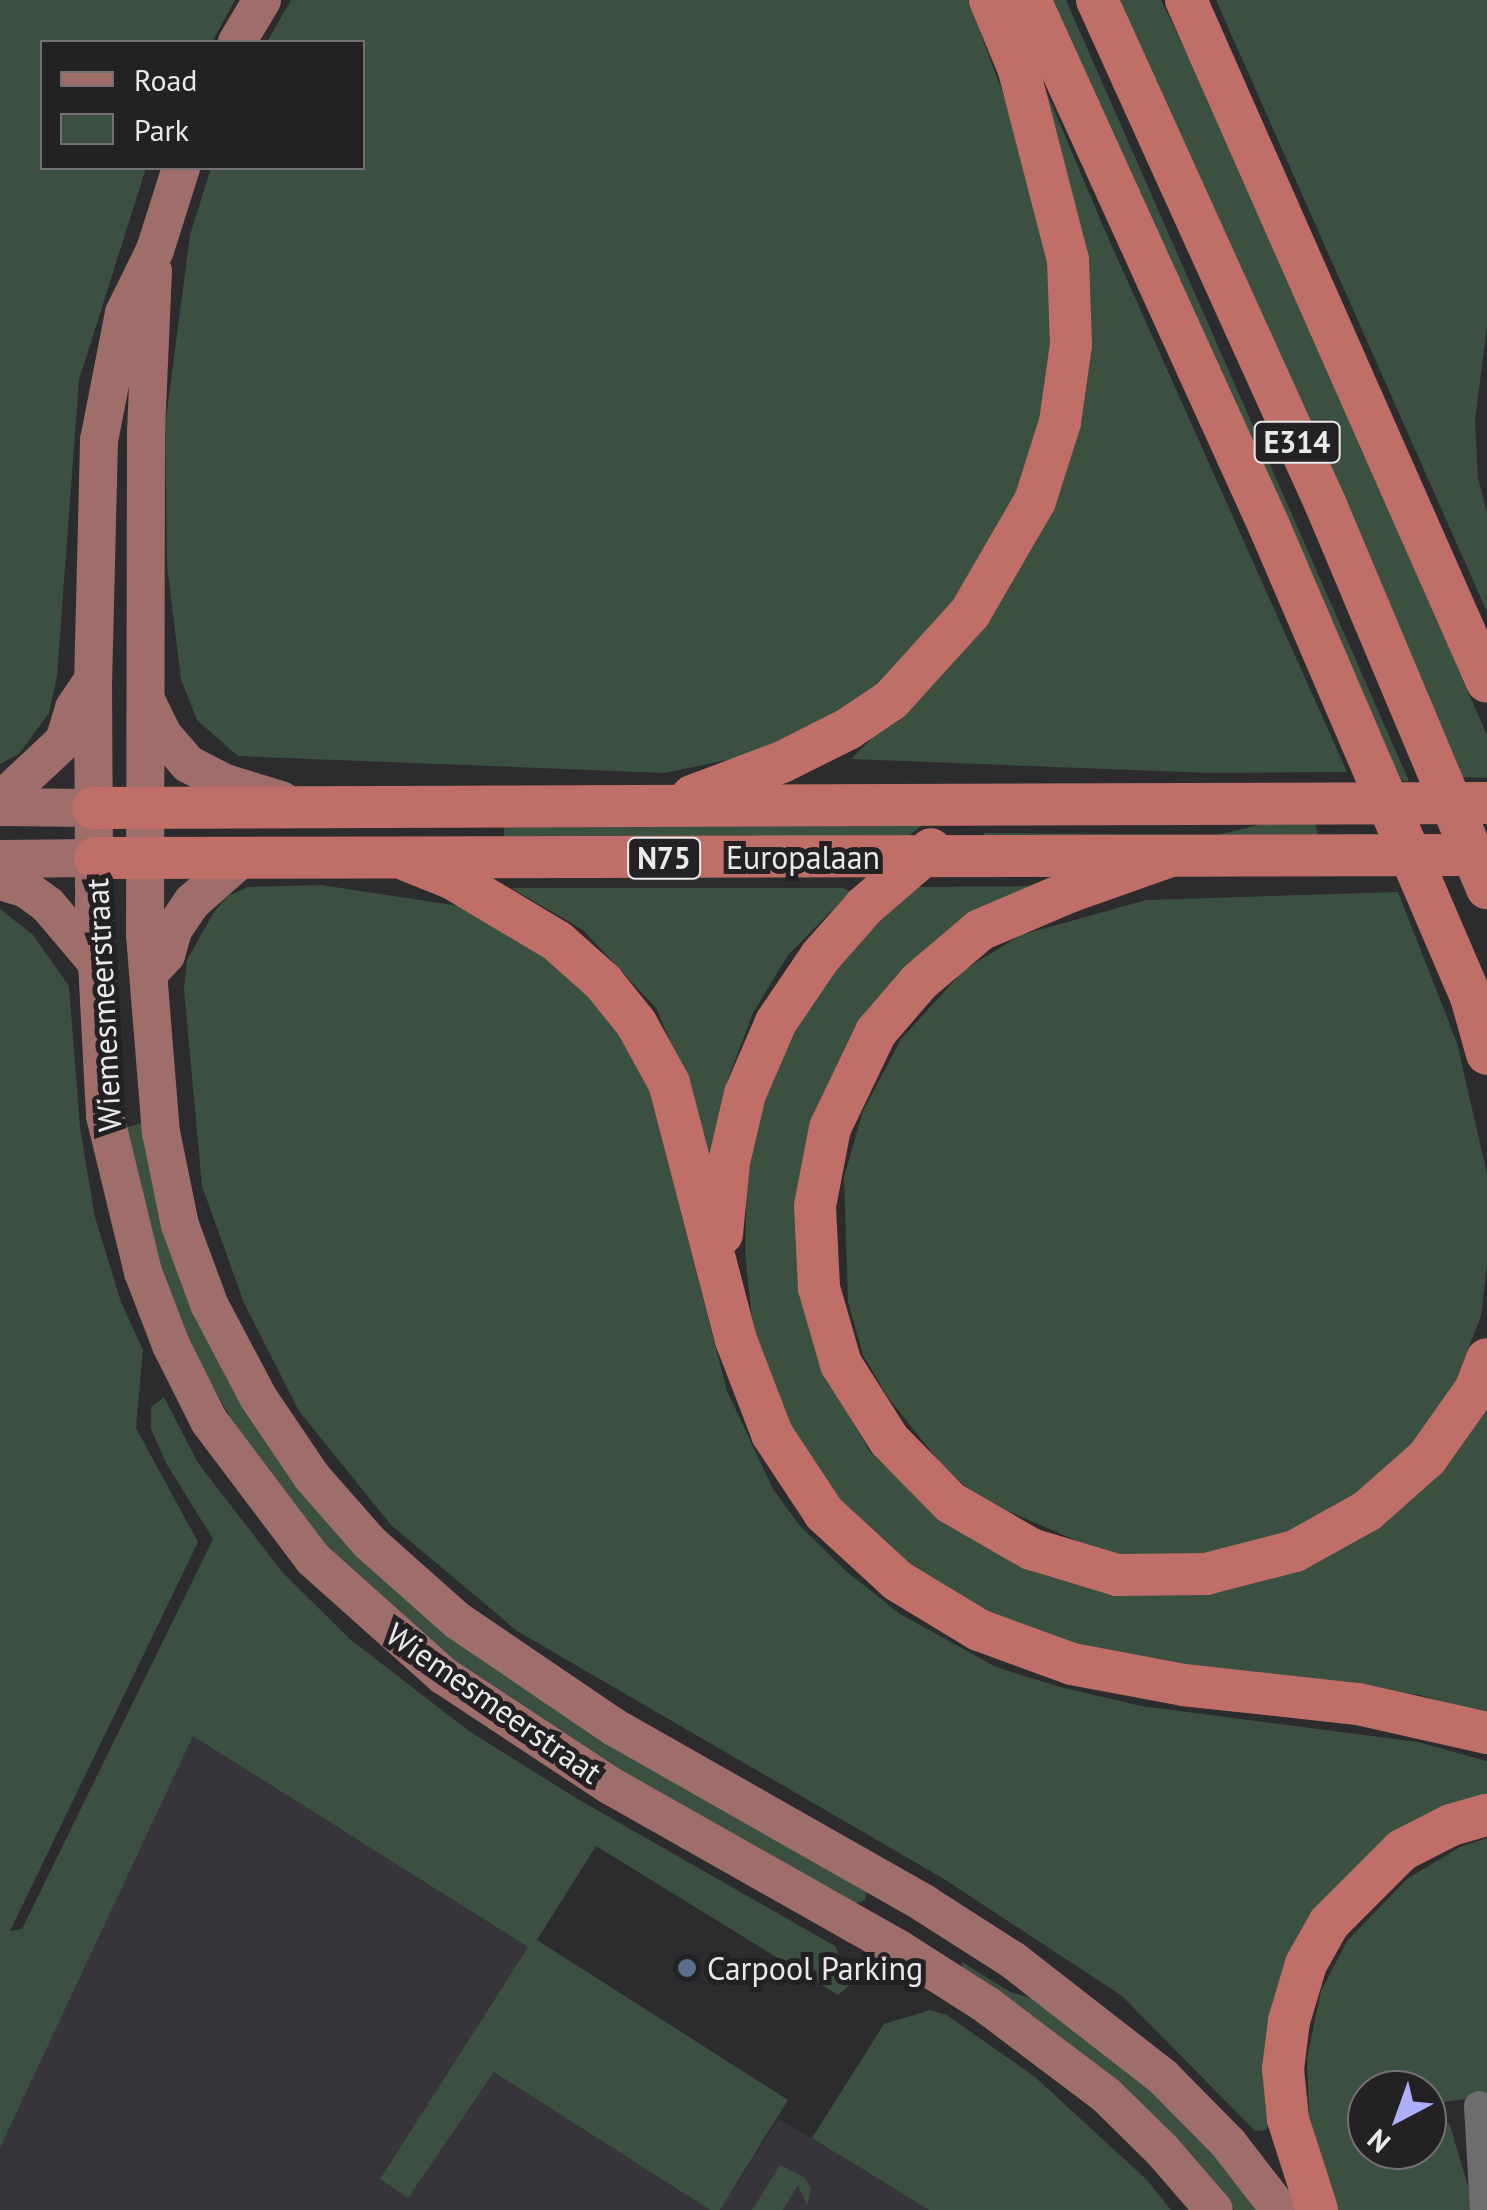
<!DOCTYPE html>
<style>
body{margin:0}
#map{position:relative;width:1487px;height:2210px;overflow:hidden;background:#2c2b2e;font-family:"PT Sans",sans-serif}
div>[style]{position:absolute}
.built>*{inset:0;background:#38343c}
.green>*{inset:0;background:#3b5040}
.minor>*{height:30px;margin:-15px;padding:0 15px;transform-origin:15px;border-radius:15px;background:#6e6c6f}
.major>*{height:38px;margin:-19px;padding:0 19px;transform-origin:19px;border-radius:19px;background:#9f6e6a}
.highway>*{height:42px;margin:-21px;padding:0 21px;transform-origin:21px;border-radius:21px;background:#bf6f67}
.dots>*{width:28px;height:28px;translate:-50% -50%;box-sizing:border-box;border:5px solid #232124;border-radius:50%}
span{translate:-50% -50%;white-space:nowrap;text-align:center;line-height:1.15;-webkit-text-stroke:10px #232124;paint-order:stroke}
.shield-label span{padding:2px 8px;background:#232124;border:2px solid;border-radius:8px;-webkit-text-stroke-width:0}
.shield-label{font-size:30px;color:#eae9eb;font-weight:700}
.street-label{font-size:32px;color:#eae9eb}
.poi-label{font-size:32px;color:#eae9eb}
.left{translate:0 -50%;text-align:left}
.legend{position:absolute;left:40px;top:40px;width:325px;height:130px;box-sizing:border-box;background:#232124;border:2px solid #737174;margin:0;padding:12px 18px;list-style:none;font-size:30px;color:#eae9eb}
.legend li{display:flex;align-items:center;gap:20px;height:50px}
.legend b{width:50px;border:2px solid #737174}
.north{position:absolute;left:1347px;top:2070px;width:100px;height:100px;box-sizing:border-box;background:#232124;border:2px solid #737174;border-radius:50%;rotate:221deg;font-size:28px;font-weight:700;line-height:40px;text-align:center;color:#eae9eb}
.north::after{content:'';display:block;margin:auto;width:35px;height:45px;background:#adaffb;clip-path:polygon(50% 0,100% 100%,50% 72%,0 100%)}
</style>
<div id="map">
<div class="built">
<i style="clip-path:polygon(193px 1736px,528px 1947px,380px 2179px,408px 2197px,494px 2072px,710px 2210px,0 2210px,0 2148px)"></i>
<i style="clip-path:polygon(778px 2119px,812px 2138px,929px 2210px,720px 2210px)"></i>
</div>
<div class="green">
<i style="clip-path:polygon(0 0,235px 0,212px 42px,42px 42px,42px 168px,146px 168px,79px 380px,57px 676px,49px 713px,19px 754px,0 764px)"></i>
<i style="clip-path:polygon(291px 0,968px 0,1039px 190px,1055px 274px,1057px 359px,1023px 492px,964px 597px,895px 671px,844px 708px,746px 756px,665px 773px,238px 756px,197px 720px,181px 680px,167px 565px,165px 426px,190px 235px,211px 168px,362px 168px,362px 42px,267px 42px)"></i>
<i style="clip-path:polygon(1048px 0,1066px 0,1409px 781px,1392px 781px)"></i>
<i style="clip-path:polygon(1113px 0,1161px 0,1213px 108px,1487px 735px,1487px 778px,1461px 777px)"></i>
<i style="clip-path:polygon(1216px 0,1487px 0,1487px 326px,1475px 421px,1478px 478px,1487px 513px,1487px 612px)"></i>
<i style="clip-path:polygon(1028px 48px,1103px 226px,1347px 772px,1211px 773px,851px 759px,971px 639px,1036px 542px,1070px 452px)"></i>
<i style="clip-path:polygon(930px 819px,901px 842px,503px 844px,505px 820px)"></i>
<i style="clip-path:polygon(1269px 822px,1315px 824px,1323px 847px,983px 838px,984px 833px,1219px 835px)"></i>
<i style="clip-path:polygon(321px 885px,459px 906px,561px 966px,609px 1010px,641px 1059px,727px 1391px,773px 1489px,800px 1526px,846px 1571px,900px 1614px,996px 1667px,1060px 1687px,1141px 1706px,1418px 1742px,1487px 1761px,1487px 1800px,1352px 1877px,1266px 2130px,1255px 2131px,1122px 1996px,944px 1879px,517px 1631px,391px 1525px,299px 1411px,244px 1303px,202px 1186px,184px 989px,187px 960px,214px 912px,228px 896px,248px 887px)"></i>
<i style="clip-path:polygon(1034px 886px,837px 1068px,831px 1384px,870px 1452px,924px 1503px,982px 1545px,1047px 1576px,1118px 1595px,1254px 1581px,1487px 1403px,1487px 1716px,1420px 1695px,1091px 1655px,958px 1605px,860px 1529px,777px 1406px,754px 1337px,745px 1253px,748px 1145px,761px 1087px,816px 983px,916px 887px)"></i>
<i style="clip-path:polygon(511px 888px,842px 888px,851px 891px,788px 955px,753px 1013px,728px 1079px,709px 1154px,685px 1076px,656px 1008px,583px 930px)"></i>
<i style="clip-path:polygon(1398px 892px,1457px 1043px,1487px 1174px,1487px 1265px,1481px 1316px,1455px 1383px,1428px 1430px,1360px 1497px,1238px 1555px,1107px 1554px,978px 1498px,939px 1462px,887px 1396px,863px 1355px,848px 1302px,844px 1177px,863px 1111px,901px 1039px,964px 970px,1021px 935px,1146px 900px)"></i>
<i style="clip-path:polygon(0 909px,33px 935px,69px 986px,80px 1127px,95px 1217px,121px 1302px,143px 1350px,136px 1428px,198px 1542px,10px 1931px,22px 1929px,213px 1539px,166px 1463px,151px 1429px,151px 1407px,164px 1397px,198px 1463px,283px 1573px,351px 1640px,469px 1731px,576px 1798px,835px 1946px,851px 1984px,838px 1995px,596px 1846px,537px 1940px,788px 2100px,720px 2210px,710px 2210px,494px 2072px,408px 2198px,380px 2179px,528px 1947px,193px 1736px,0 2148px)"></i>
<i style="clip-path:polygon(145px 1122px,328px 1518px,867px 1892px,865px 1900px,855px 1904px,620px 1771px,437px 1650px,324px 1544px,235px 1426px,186px 1337px,163px 1278px,124px 1128px)"></i>
<i style="clip-path:polygon(evenodd,1487px 1838px,1487px 2096px,1429px 2104px,1450px 2125px,1475px 2210px,1338px 2210px,1309px 2115px,1307px 2058px,1321px 1991px,1347px 1941px,1407px 1879px,1460px 1847px,1487px 1838px,1367px 2090px,1427px 2090px,1427px 2150px,1367px 2150px,1367px 2090px)"></i>
<i style="clip-path:polygon(962px 1962px,1010px 1992px,1043px 2001px,1087px 2035px,1178px 2114px,1260px 2210px,1234px 2210px,1223px 2194px,963px 1971px)"></i>
<i style="clip-path:polygon(930px 2010px,947px 2015px,1035px 2077px,1147px 2180px,1171px 2210px,929px 2210px,812px 2138px,884px 2024px)"></i>
<i style="clip-path:polygon(780px 2165px,805px 2178px,811px 2189px,807px 2205px,798px 2185px,783px 2210px,752px 2210px)"></i>
</div>
<div class="minor">
<i style="left:1479px;top:2106px;width:104px;rotate:86.7deg"></i>
</div>
<div class="major">
<i style="left:237px;top:42px;width:49px;rotate:-59.2deg"></i>
<i style="left:181px;top:168px;width:86px;rotate:107.6deg"></i>
<i style="left:155px;top:250px;width:70px;rotate:116.2deg"></i>
<i style="left:124px;top:313px;width:129px;rotate:101.1deg"></i>
<i style="left:99px;top:440px;width:239px;rotate:91.4deg"></i>
<i style="left:93px;top:679px;width:226px;rotate:89.7deg"></i>
<i style="left:94px;top:905px;width:211px;rotate:87deg"></i>
<i style="left:105px;top:1116px;width:161px;rotate:76.3deg"></i>
<i style="left:143px;top:1272px;width:78px;rotate:69deg"></i>
<i style="left:171px;top:1345px;width:85px;rotate:63.4deg"></i>
<i style="left:209px;top:1421px;width:173px;rotate:53deg"></i>
<i style="left:313px;top:1559px;width:176px;rotate:41.8deg"></i>
<i style="left:444px;top:1676px;width:200px;rotate:33.4deg"></i>
<i style="left:611px;top:1786px;width:331px;rotate:29.5deg"></i>
<i style="left:899px;top:1949px;width:106px;rotate:32.6deg"></i>
<i style="left:988px;top:2006px;width:148px;rotate:37deg"></i>
<i style="left:1106px;top:2095px;width:78px;rotate:44.5deg"></i>
<i style="left:1162px;top:2150px;width:79px;rotate:49.1deg"></i>
<i style="left:153px;top:271px;width:159px;rotate:92.5deg"></i>
<i style="left:146px;top:430px;width:505px;rotate:90.11deg"></i>
<i style="left:145px;top:935px;width:198px;rotate:85.4deg"></i>
<i style="left:161px;top:1132px;width:95px;rotate:78.5deg"></i>
<i style="left:180px;top:1225px;width:84px;rotate:69.8deg"></i>
<i style="left:209px;top:1304px;width:105px;rotate:62.2deg"></i>
<i style="left:258px;top:1397px;width:97px;rotate:56deg"></i>
<i style="left:312px;top:1477px;width:88px;rotate:48.7deg"></i>
<i style="left:370px;top:1543px;width:118px;rotate:41.6deg"></i>
<i style="left:458px;top:1621px;width:189px;rotate:34.2deg"></i>
<i style="left:614px;top:1727px;width:358px;rotate:29.6deg"></i>
<i style="left:925px;top:1904px;width:106px;rotate:32.6deg"></i>
<i style="left:1014px;top:1961px;width:189px;rotate:37.9deg"></i>
<i style="left:1163px;top:2077px;width:93px;rotate:45.4deg"></i>
<i style="left:1228px;top:2143px;width:85px;rotate:52.2deg"></i>
<i style="left:147px;top:702px;width:37px;rotate:64deg"></i>
<i style="left:163px;top:735px;width:38px;rotate:49deg"></i>
<i style="left:188px;top:764px;width:42px;rotate:27.2deg"></i>
<i style="left:225px;top:783px;width:59px;rotate:16.9deg"></i>
<i style="left:0;top:801px;width:88px;rotate:-43.2deg"></i>
<i style="left:64px;top:741px;width:34px;rotate:-73deg"></i>
<i style="left:74px;top:708px;width:27px;rotate:-56deg"></i>
<i style="left:0;top:807px;width:93px;rotate:0.6deg"></i>
<i style="left:0;top:859px;width:95px;rotate:-0.6deg"></i>
<i style="left:0;top:881px;width:27px;rotate:17deg"></i>
<i style="left:26px;top:889px;width:27px;rotate:36deg"></i>
<i style="left:48px;top:905px;width:75px;rotate:49.9deg"></i>
<i style="left:149px;top:973px;width:25px;rotate:-47deg"></i>
<i style="left:166px;top:955px;width:26px;rotate:-74deg"></i>
<i style="left:173px;top:930px;width:34px;rotate:-56deg"></i>
<i style="left:192px;top:902px;width:67px;rotate:-41.3deg"></i>
</div>
<div class="highway">
<i style="left:1030px;top:0;width:578px;rotate:65.56deg"></i>
<i style="left:1269px;top:526px;width:512px;rotate:66.79deg"></i>
<i style="left:1471px;top:997px;width:59px;rotate:74.3deg"></i>
<i style="left:1097px;top:0;width:552px;rotate:65.62deg"></i>
<i style="left:1325px;top:503px;width:418px;rotate:67.2deg"></i>
<i style="left:1186px;top:0;width:745px;rotate:66.19deg"></i>
<i style="left:692px;top:796px;width:96px;rotate:-20.7deg"></i>
<i style="left:782px;top:762px;width:74px;rotate:-26.6deg"></i>
<i style="left:848px;top:729px;width:52px;rotate:-34deg"></i>
<i style="left:891px;top:700px;width:118px;rotate:-47.8deg"></i>
<i style="left:970px;top:613px;width:129px;rotate:-59.9deg"></i>
<i style="left:1035px;top:501px;width:83px;rotate:-72.4deg"></i>
<i style="left:1060px;top:422px;width:78px;rotate:-81.9deg"></i>
<i style="left:1071px;top:345px;width:85px;rotate:-92deg"></i>
<i style="left:1068px;top:260px;width:196px;rotate:-104.5deg"></i>
<i style="left:1019px;top:70px;width:76px;rotate:-112.5deg"></i>
<i style="left:93px;top:808px;width:1394px;rotate:-0.21deg"></i>
<i style="left:1168px;top:857px;width:105px;rotate:160.5deg"></i>
<i style="left:1069px;top:892px;width:97px;rotate:156.9deg"></i>
<i style="left:980px;top:930px;width:80px;rotate:139.6deg"></i>
<i style="left:919px;top:982px;width:66px;rotate:130.7deg"></i>
<i style="left:876px;top:1032px;width:106px;rotate:115.6deg"></i>
<i style="left:830px;top:1128px;width:79px;rotate:100.9deg"></i>
<i style="left:815px;top:1206px;width:82px;rotate:87.2deg"></i>
<i style="left:819px;top:1288px;width:79px;rotate:73.9deg"></i>
<i style="left:841px;top:1364px;width:90px;rotate:57.7deg"></i>
<i style="left:889px;top:1440px;width:88px;rotate:45.5deg"></i>
<i style="left:951px;top:1503px;width:92px;rotate:29.9deg"></i>
<i style="left:1031px;top:1549px;width:90px;rotate:16.8deg"></i>
<i style="left:1117px;top:1575px;width:89px;rotate:-0.6deg"></i>
<i style="left:1206px;top:1574px;width:92px;rotate:-14.5deg"></i>
<i style="left:1295px;top:1551px;width:82px;rotate:-29.1deg"></i>
<i style="left:1367px;top:1511px;width:80px;rotate:-41.5deg"></i>
<i style="left:1427px;top:1458px;width:83px;rotate:-54.8deg"></i>
<i style="left:1475px;top:1390px;width:33px;rotate:-69deg"></i>
<i style="left:95px;top:858px;width:1392px;rotate:-0.12deg"></i>
<i style="left:406px;top:860px;width:51px;rotate:22deg"></i>
<i style="left:453px;top:879px;width:121px;rotate:30.8deg"></i>
<i style="left:557px;top:941px;width:62px;rotate:41.7deg"></i>
<i style="left:603px;top:982px;width:53px;rotate:51.2deg"></i>
<i style="left:636px;top:1023px;width:68px;rotate:61.2deg"></i>
<i style="left:669px;top:1083px;width:266px;rotate:75.4deg"></i>
<i style="left:736px;top:1340px;width:101px;rotate:69deg"></i>
<i style="left:772px;top:1434px;width:95px;rotate:56.6deg"></i>
<i style="left:824px;top:1513px;width:100px;rotate:42.6deg"></i>
<i style="left:898px;top:1581px;width:95px;rotate:31.2deg"></i>
<i style="left:979px;top:1630px;width:99px;rotate:20.1deg"></i>
<i style="left:1072px;top:1664px;width:113px;rotate:10.7deg"></i>
<i style="left:1183px;top:1685px;width:176px;rotate:6.2deg"></i>
<i style="left:1358px;top:1704px;width:132px;rotate:12.7deg"></i>
<i style="left:722px;top:1234px;width:72px;rotate:-84.4deg"></i>
<i style="left:729px;top:1162px;width:70px;rotate:-76.8deg"></i>
<i style="left:745px;top:1094px;width:78px;rotate:-66.7deg"></i>
<i style="left:776px;top:1022px;width:78px;rotate:-55.9deg"></i>
<i style="left:820px;top:957px;width:68px;rotate:-48.6deg"></i>
<i style="left:865px;top:906px;width:87px;rotate:-40.8deg"></i>
<i style="left:1317px;top:2210px;width:96px;rotate:-107.7deg"></i>
<i style="left:1288px;top:2119px;width:50px;rotate:-95.7deg"></i>
<i style="left:1283px;top:2069px;width:48px;rotate:-82.9deg"></i>
<i style="left:1289px;top:2021px;width:59px;rotate:-73.4deg"></i>
<i style="left:1306px;top:1964px;width:47px;rotate:-60.7deg"></i>
<i style="left:1329px;top:1923px;width:103px;rotate:-45deg"></i>
<i style="left:1402px;top:1850px;width:55px;rotate:-27deg"></i>
<i style="left:1451px;top:1825px;width:37px;rotate:-16deg"></i>
</div>
<div class="dots">
<i style="left:687px;top:1968px;background:#5c6f8a"></i>
</div>
<div class="shield-label">
<span style="left:1297px;top:442px">E314</span>
<span style="left:664px;top:858px">N75</span>
</div>
<div class="street-label">
<span style="left:803px;top:857px">Europalaan</span>
<span style="left:103px;top:1005px;rotate:-93deg">Wiemesmeerstraat</span>
<span style="left:494px;top:1703px;rotate:35deg">Wiemesmeerstraat</span>
</div>
<div class="poi-label">
<span class="left" style="left:707px;top:1968px">Carpool Parking</span>
</div>
<ul class="legend">
<li><b style="height:12px;background:#9f6e6a"></b>Road</li>
<li><b style="height:28px;background:#3b5040"></b>Park</li>
</ul>
<div class="north">N</div>
</div>
